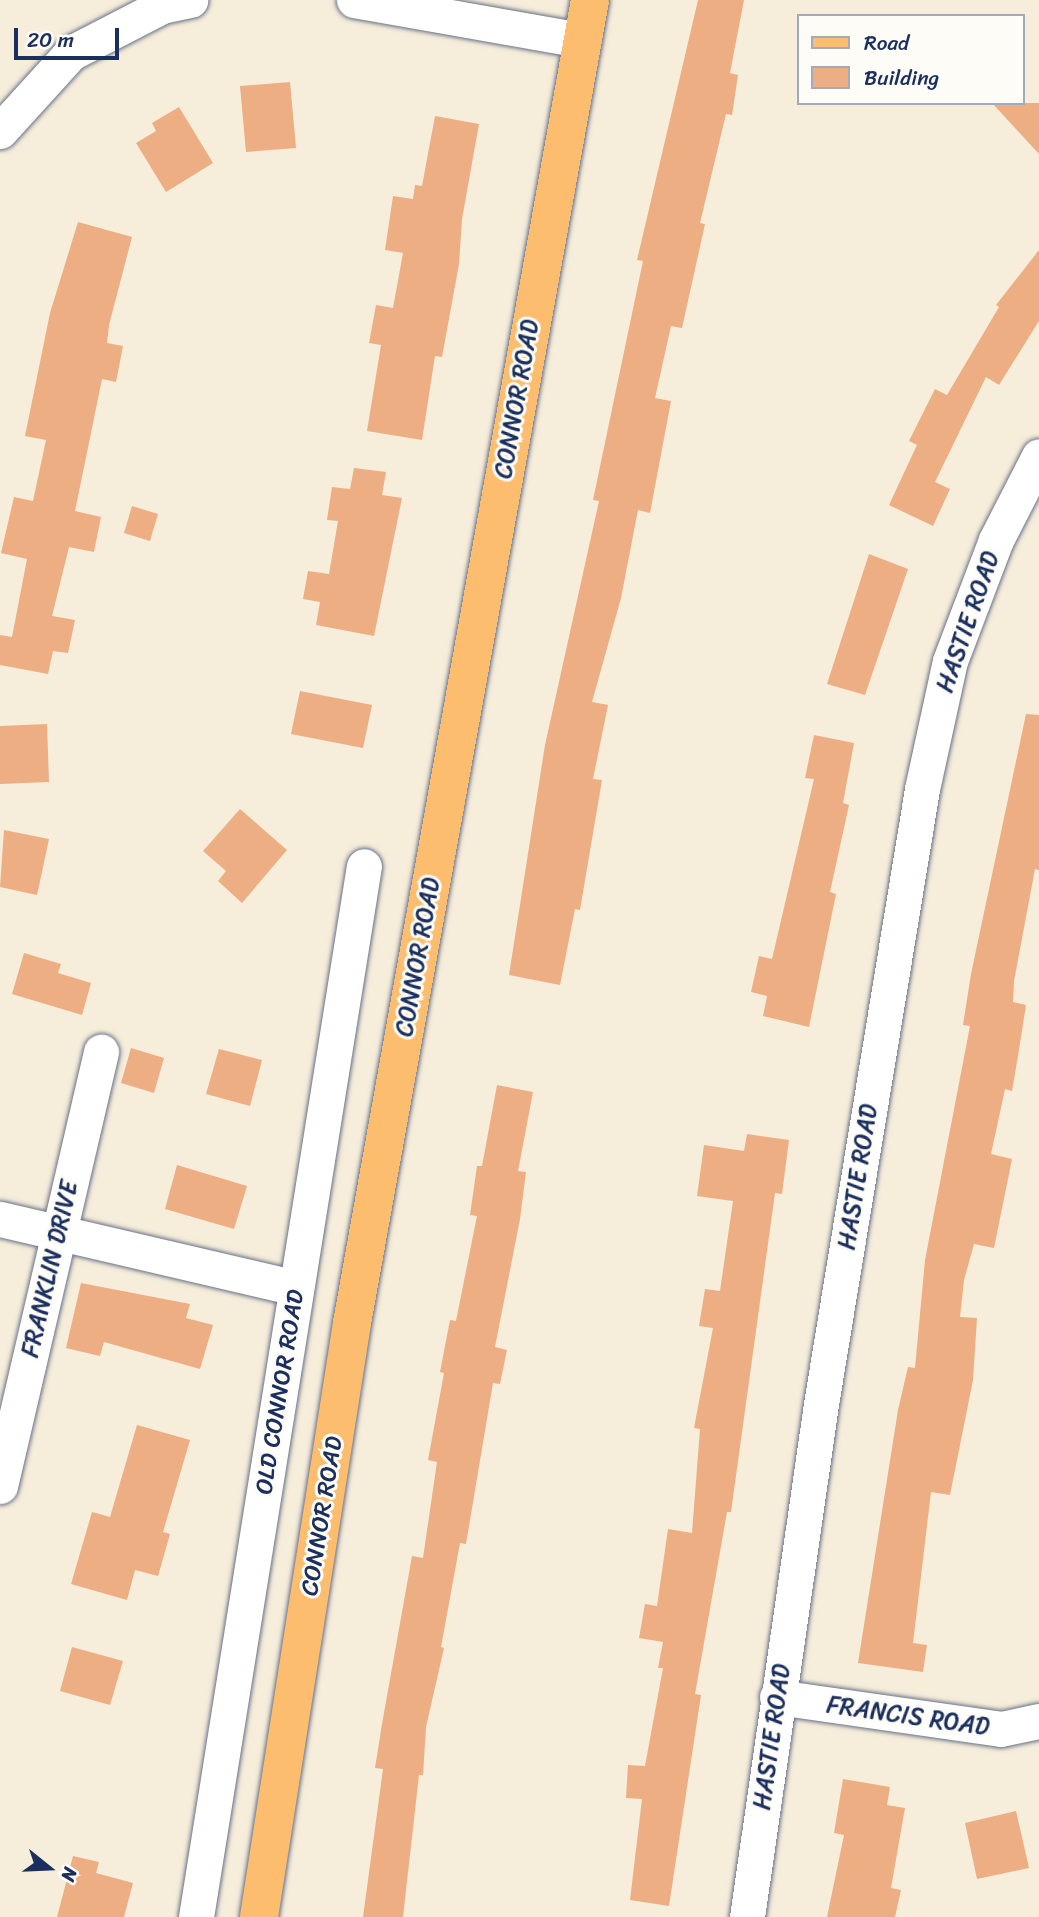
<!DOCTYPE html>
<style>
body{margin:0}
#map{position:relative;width:1039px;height:1917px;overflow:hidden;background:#f6edda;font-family:Sriracha,sans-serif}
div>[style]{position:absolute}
.building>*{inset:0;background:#edae84}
.roads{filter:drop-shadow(0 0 2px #687289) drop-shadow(0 0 2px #687289)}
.minor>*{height:35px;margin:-17.5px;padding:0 17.5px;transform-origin:17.5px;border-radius:17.5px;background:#fff}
.primary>*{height:38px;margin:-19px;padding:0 19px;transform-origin:19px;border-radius:19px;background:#fcbd6f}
span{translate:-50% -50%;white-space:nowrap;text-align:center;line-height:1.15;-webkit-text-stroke:6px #fdfcf7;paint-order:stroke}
.street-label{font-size:24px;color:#1b2f5e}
.legend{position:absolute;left:797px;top:14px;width:228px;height:91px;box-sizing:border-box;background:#fdfcf7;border:2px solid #a3aaba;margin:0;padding:9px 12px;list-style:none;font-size:21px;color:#1b2f5e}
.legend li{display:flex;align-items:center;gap:14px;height:35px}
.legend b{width:35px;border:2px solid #a3aaba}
.north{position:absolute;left:14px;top:1833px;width:70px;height:70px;-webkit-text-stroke:5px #fdfcf7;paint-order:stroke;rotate:108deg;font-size:19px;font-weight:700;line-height:28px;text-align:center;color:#1b2f5e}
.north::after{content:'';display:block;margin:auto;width:24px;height:32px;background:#1b2f5e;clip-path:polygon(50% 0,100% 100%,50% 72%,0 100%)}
.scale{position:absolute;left:14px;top:28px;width:105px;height:32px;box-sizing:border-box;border:4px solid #1b2f5e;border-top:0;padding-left:9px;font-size:21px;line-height:24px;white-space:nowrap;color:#1b2f5e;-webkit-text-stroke:5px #fdfcf7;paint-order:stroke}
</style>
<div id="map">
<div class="building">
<i style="clip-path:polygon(698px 0,744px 0,730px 73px,738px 75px,732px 115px,726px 114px,700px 223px,705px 224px,682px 328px,671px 326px,655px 398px,671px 401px,650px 513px,638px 510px,621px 598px,592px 702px,608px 705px,593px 779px,602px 780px,580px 910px,575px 909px,560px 985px,509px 975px,545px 745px,599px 501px,593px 500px,643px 261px,637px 260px)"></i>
<i style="clip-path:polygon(290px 82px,296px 148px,246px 152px,240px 86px)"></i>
<i style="clip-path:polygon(992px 103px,1039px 103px,1039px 154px)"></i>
<i style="clip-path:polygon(179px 107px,213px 163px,166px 192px,136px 143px,156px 131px,152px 123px)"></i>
<i style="clip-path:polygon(435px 116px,479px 124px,462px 219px,459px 264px,442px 357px,435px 356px,422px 440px,367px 431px,381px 345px,369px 343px,376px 305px,393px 308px,403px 253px,385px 250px,393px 196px,413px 199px,415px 185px,422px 186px)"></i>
<i style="clip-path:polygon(78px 222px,132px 237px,109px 325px,107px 343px,123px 346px,116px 382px,102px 379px,75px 511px,101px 517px,94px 552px,69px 547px,52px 616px,75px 620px,68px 653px,53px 651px,48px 674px,0 665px,0 635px,12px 637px,27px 559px,1px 553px,14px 497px,33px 501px,46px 440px,25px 436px,50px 313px)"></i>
<i style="clip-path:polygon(1039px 250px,1039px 321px,999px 385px,986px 377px,935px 482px,950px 489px,933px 526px,889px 505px,917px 445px,909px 441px,935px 389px,947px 395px,999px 307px,996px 305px)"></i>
<i style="clip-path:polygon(354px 468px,386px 472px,382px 495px,402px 498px,374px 636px,316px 625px,320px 602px,303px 599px,308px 571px,329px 574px,338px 521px,327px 520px,332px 487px,350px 489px)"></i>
<i style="clip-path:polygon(132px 506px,158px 514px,150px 541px,124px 533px)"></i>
<i style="clip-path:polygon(869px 554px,908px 569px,865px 695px,827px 684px)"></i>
<i style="clip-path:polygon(300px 691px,372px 705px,363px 748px,291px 734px)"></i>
<i style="clip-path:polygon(1026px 714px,1039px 715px,1039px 870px,1035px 869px,1014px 981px,1013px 1002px,1026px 1005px,1018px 1056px,1012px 1091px,1005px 1089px,991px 1154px,1012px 1159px,994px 1248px,974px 1244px,964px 1280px,960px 1317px,977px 1318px,973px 1380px,950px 1495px,931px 1492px,913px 1643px,927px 1645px,923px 1672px,858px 1663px,898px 1410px,908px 1367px,915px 1368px,925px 1260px,970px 1026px,963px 1025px,971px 974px)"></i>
<i style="clip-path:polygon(47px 724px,49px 782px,0 784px,0 726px)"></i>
<i style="clip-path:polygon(814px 735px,854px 743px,843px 803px,849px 805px,830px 892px,836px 894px,809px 1027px,763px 1016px,767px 996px,751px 992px,759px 956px,772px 959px,814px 779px,805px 778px)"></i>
<i style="clip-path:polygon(240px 809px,287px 850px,242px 903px,218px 881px,226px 871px,203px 851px)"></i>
<i style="clip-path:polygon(4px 830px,49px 839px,37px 895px,0 887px)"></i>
<i style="clip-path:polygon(24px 953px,61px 964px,58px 973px,91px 983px,82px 1015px,12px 994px)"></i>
<i style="clip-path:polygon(131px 1048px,164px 1058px,154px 1093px,121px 1083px)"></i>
<i style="clip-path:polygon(219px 1049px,262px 1060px,250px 1106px,206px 1094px)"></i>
<i style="clip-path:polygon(497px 1085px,533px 1092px,518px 1171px,526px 1172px,520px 1219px,495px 1347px,507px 1350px,500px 1384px,493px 1383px,466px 1544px,460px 1543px,441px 1647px,444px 1648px,426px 1727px,423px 1775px,419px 1775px,403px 1917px,363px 1917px,383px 1769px,375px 1768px,382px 1724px,412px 1556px,423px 1558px,437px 1462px,428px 1460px,444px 1373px,440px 1372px,450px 1320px,456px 1321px,477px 1216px,470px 1215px,477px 1166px,482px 1166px)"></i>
<i style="clip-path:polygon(747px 1134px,789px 1140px,782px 1194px,775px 1193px,731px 1512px,727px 1512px,695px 1694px,701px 1695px,669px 1906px,630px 1900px,642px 1799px,626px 1798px,628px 1765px,645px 1766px,663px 1668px,658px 1668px,663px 1642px,639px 1638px,645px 1604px,657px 1606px,668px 1529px,692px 1533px,700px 1429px,694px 1428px,713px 1328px,699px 1326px,705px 1289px,720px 1291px,733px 1201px,697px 1196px,704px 1145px,744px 1151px)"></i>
<i style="clip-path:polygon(177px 1165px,247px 1186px,234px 1229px,165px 1209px)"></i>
<i style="clip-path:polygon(81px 1283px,190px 1304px,186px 1318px,213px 1325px,200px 1369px,104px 1342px,100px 1356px,66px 1348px)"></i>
<i style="clip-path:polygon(137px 1425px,190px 1440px,163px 1532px,170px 1534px,158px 1576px,135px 1570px,127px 1600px,71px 1584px,92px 1512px,110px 1517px)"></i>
<i style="clip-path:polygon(72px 1647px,123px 1661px,110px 1705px,60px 1691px)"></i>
<i style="clip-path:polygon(843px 1779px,890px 1787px,887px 1805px,905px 1808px,891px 1888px,901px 1890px,895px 1917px,827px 1917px,844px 1835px,834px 1833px)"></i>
<i style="clip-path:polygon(1016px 1811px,1029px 1868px,977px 1879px,965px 1823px)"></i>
<i style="clip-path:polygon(73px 1856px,99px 1862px,96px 1873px,133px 1883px,124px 1917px,57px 1917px)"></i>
</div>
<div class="roads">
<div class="minor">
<i style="left:354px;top:0;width:230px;rotate:10deg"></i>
<i style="left:0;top:131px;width:105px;rotate:-47.7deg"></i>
<i style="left:71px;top:53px;width:102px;rotate:-27.3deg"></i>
<i style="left:162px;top:6px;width:29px;rotate:-12deg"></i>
<i style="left:0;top:1219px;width:304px;rotate:13.1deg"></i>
<i style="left:0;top:1486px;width:446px;rotate:-76.9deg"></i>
<i style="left:777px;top:1697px;width:226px;rotate:8.1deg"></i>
<i style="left:1001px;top:1729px;width:39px;rotate:-12deg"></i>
<i style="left:196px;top:1917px;width:1064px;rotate:-80.92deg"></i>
<i style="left:747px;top:1917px;width:518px;rotate:-81.79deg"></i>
<i style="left:821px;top:1404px;width:623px;rotate:-80.67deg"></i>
<i style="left:922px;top:789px;width:131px;rotate:-77.7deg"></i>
<i style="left:950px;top:661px;width:129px;rotate:-69.2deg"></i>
<i style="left:996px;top:540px;width:94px;rotate:-62.9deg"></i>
</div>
<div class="primary">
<i style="left:259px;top:1917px;width:601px;rotate:-81.1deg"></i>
<i style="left:352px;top:1323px;width:1344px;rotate:-79.8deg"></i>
</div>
</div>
<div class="street-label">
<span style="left:517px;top:399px;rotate:-80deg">CONNOR ROAD</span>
<span style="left:968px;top:622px;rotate:-71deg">HASTIE ROAD</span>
<span style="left:418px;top:957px;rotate:-80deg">CONNOR ROAD</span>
<span style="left:858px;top:1177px;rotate:-81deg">HASTIE ROAD</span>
<span style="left:50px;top:1269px;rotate:-77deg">FRANKLIN DRIVE</span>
<span style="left:280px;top:1392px;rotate:-81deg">OLD CONNOR ROAD</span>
<span style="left:322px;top:1516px;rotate:-81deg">CONNOR ROAD</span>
<span style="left:908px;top:1716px;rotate:8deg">FRANCIS ROAD</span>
<span style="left:772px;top:1737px;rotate:-82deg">HASTIE ROAD</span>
</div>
<ul class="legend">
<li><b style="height:9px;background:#fcbd6f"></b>Road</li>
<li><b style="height:19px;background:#edae84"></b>Building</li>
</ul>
<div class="north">N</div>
<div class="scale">20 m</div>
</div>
